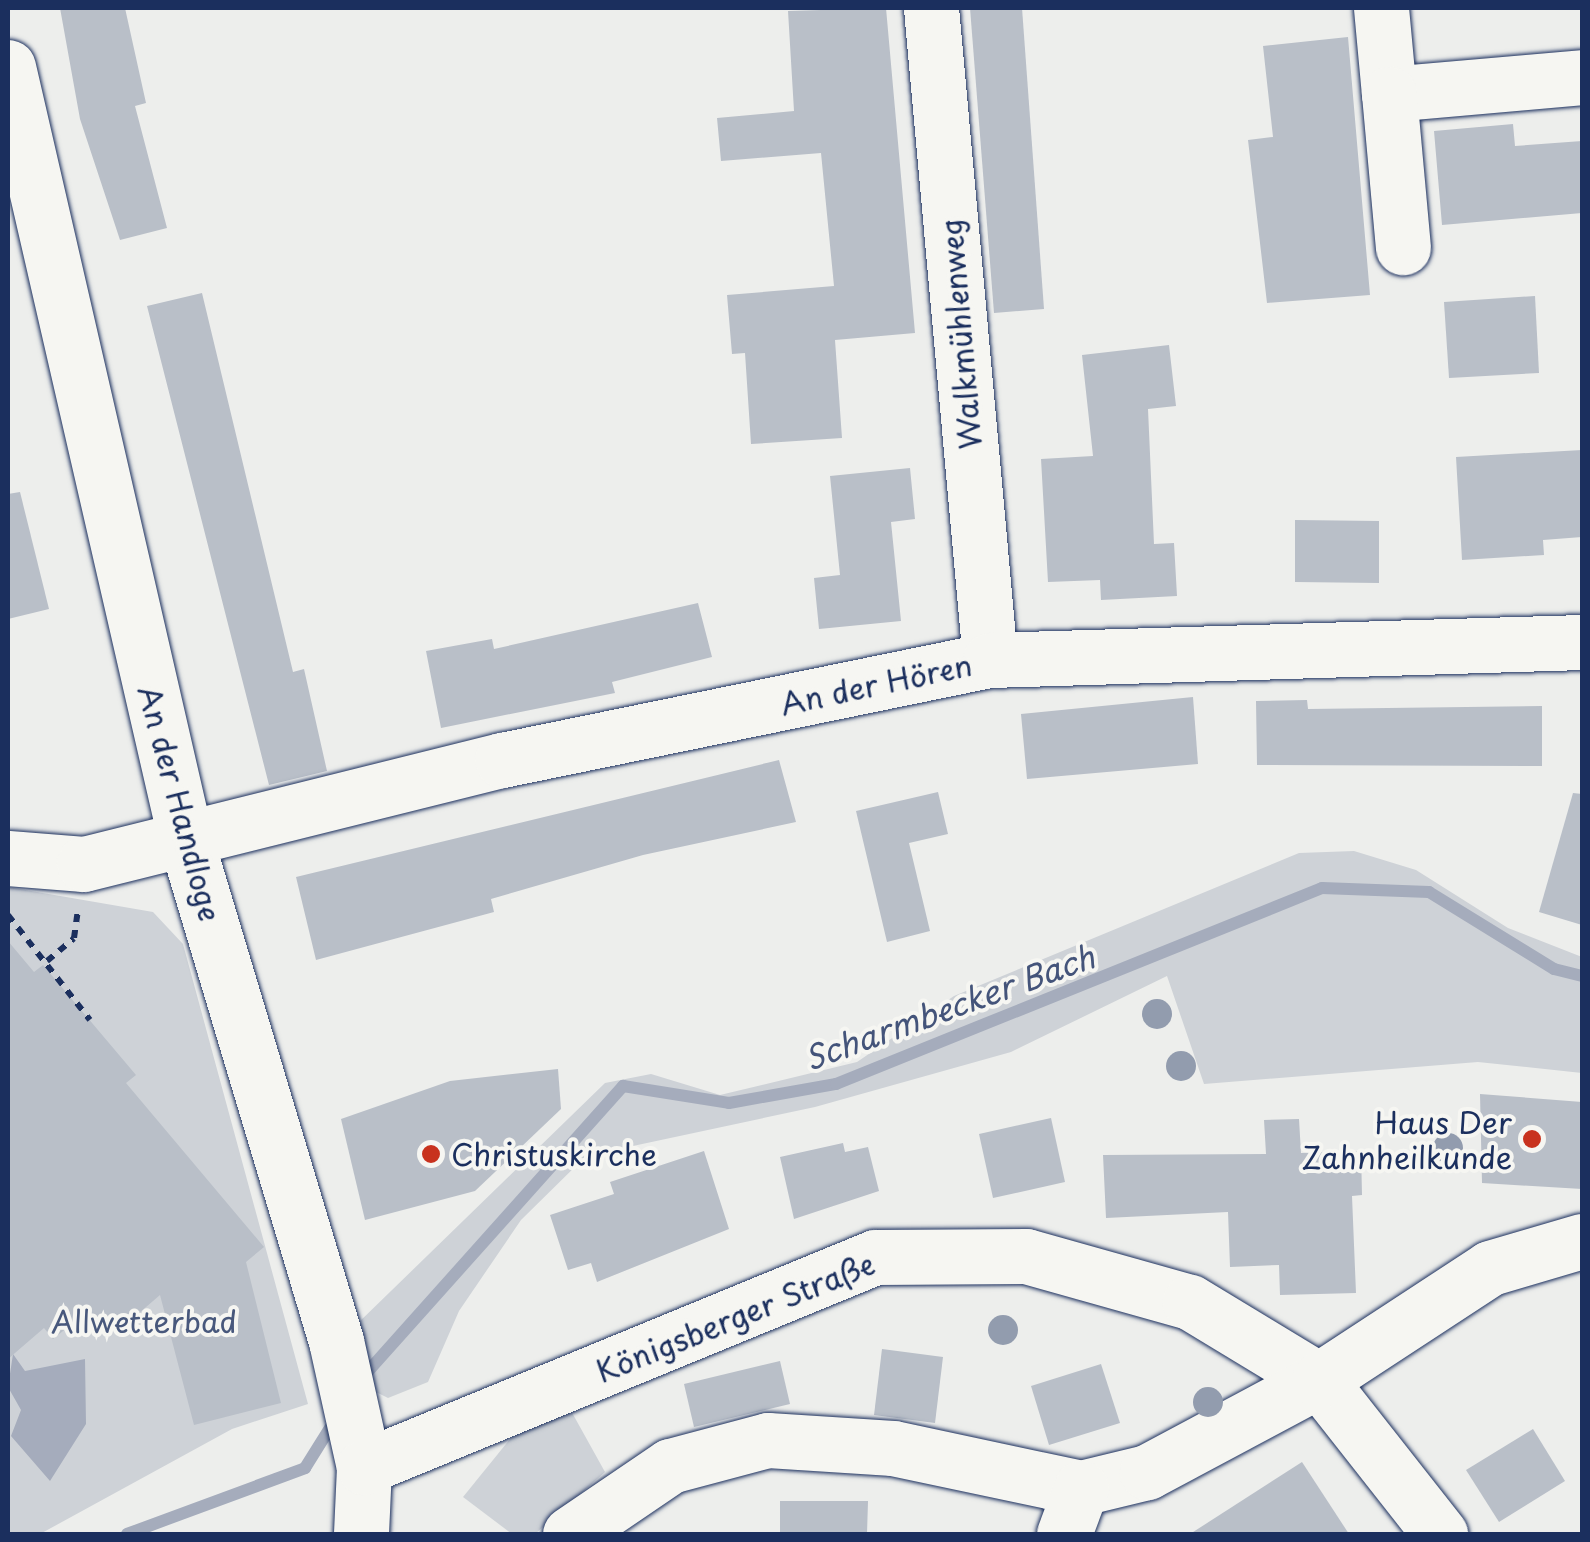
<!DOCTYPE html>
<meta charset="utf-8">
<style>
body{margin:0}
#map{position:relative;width:1590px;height:1542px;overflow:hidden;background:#edeeec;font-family:"Playpen Sans",sans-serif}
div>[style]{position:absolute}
.green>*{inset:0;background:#ced2d7}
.water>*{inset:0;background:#a5acbc}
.stream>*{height:12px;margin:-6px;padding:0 6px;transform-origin:6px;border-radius:6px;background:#a5acbc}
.building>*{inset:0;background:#b9bfc8}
.path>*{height:6px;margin-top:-3px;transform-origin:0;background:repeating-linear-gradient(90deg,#1b2f5e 0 8px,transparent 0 16px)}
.roads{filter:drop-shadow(0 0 2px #1b2f5e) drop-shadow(0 0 2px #1b2f5e)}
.minor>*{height:55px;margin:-27.5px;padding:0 27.5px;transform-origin:27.5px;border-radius:27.5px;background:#f6f6f2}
.trees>*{width:30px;height:30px;margin:-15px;border-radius:50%;background:#929cae}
.dots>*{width:28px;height:28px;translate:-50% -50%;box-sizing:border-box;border:5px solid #f6f6f2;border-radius:50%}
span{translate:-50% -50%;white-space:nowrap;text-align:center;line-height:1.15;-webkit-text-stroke:8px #f6f6f2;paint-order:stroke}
.street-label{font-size:30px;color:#1b2f5e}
.poi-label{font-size:30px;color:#1b2f5e}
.right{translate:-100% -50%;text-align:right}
.left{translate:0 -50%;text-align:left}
.park-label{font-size:30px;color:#48587c}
.water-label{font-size:32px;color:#44547a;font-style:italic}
.frame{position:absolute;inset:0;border:10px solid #1b2f5e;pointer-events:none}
</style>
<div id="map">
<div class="green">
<i style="clip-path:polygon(1354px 851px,1416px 870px,1508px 928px,1582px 957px,1582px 1073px,1478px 1062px,1204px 1084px,1167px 976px,1011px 1052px,815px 1107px,586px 1156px,521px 1220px,459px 1311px,428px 1382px,388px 1398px,370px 1389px,356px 1325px,605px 1083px,651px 1074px,720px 1095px,857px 1062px,954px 996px,1299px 853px)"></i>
<i style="clip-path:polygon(8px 887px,153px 912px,183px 944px,308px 1404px,232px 1429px,40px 1534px,8px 1534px)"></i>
<i style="clip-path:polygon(565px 1400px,605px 1472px,535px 1534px,512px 1534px,463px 1497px,510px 1439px)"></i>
</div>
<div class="water">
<i style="clip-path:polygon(13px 1354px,25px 1371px,85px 1359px,86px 1424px,50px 1481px,11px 1436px,21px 1410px,8px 1387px)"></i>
</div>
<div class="stream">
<i style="left:362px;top:1378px;width:392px;rotate:-48.2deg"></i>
<i style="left:623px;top:1086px;width:107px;rotate:9.1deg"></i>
<i style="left:729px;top:1103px;width:109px;rotate:-10.1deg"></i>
<i style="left:836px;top:1084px;width:524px;rotate:-21.96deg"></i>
<i style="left:1322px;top:888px;width:107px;rotate:2.1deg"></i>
<i style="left:1429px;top:892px;width:147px;rotate:31.6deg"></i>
<i style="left:1554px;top:969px;width:29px;rotate:14deg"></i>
<i style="left:127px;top:1534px;width:190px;rotate:-20.3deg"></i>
<i style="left:305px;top:1468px;width:57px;rotate:-58deg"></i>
</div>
<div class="building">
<i style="clip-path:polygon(60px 8px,125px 8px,146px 103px,135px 106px,167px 228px,120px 240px,80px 119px)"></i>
<i style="clip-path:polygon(886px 8px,915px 333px,835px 340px,842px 438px,751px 444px,745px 353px,732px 354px,727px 295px,834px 286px,821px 153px,721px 161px,717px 118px,794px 111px,788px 11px)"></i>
<i style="clip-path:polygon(970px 8px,1022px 8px,1044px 309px,994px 313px)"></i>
<i style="clip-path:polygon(1348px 37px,1370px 295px,1267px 303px,1248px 140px,1273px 137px,1263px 46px)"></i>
<i style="clip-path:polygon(1513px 124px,1515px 146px,1582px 141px,1582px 213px,1442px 225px,1434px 131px)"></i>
<i style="clip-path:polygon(202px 293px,293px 672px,304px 669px,327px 771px,269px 785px,147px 306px)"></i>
<i style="clip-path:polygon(1535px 296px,1539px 373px,1449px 378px,1444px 302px)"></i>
<i style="clip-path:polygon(1169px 345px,1176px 406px,1148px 409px,1154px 544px,1174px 543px,1177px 596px,1101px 600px,1100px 580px,1048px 582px,1041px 459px,1093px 456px,1082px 355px)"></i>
<i style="clip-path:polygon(1582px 450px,1582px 537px,1543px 540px,1544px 555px,1462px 560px,1456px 457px)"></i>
<i style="clip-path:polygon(910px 468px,915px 519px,891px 522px,901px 621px,819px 629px,814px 578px,840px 575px,830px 476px)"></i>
<i style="clip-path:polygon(20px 492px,49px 609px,8px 619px,8px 494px)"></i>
<i style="clip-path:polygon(1295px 520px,1379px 521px,1379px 583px,1295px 582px)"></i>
<i style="clip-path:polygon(698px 603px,712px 657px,612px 682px,615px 693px,441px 728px,426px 651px,492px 639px,494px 649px)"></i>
<i style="clip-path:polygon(1193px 697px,1198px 764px,1027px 779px,1021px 714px)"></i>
<i style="clip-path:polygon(1307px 700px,1308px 709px,1542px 706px,1542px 766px,1257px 765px,1256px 701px)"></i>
<i style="clip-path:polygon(779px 760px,796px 822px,643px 855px,491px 899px,494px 912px,316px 960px,296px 877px)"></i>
<i style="clip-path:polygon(938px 792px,948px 834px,909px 843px,930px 931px,887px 942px,856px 811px)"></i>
<i style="clip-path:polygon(1573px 793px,1582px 794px,1582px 925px,1539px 912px)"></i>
<i style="clip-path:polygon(8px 941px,34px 972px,43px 965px,136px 1075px,126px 1083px,264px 1247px,246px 1262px,281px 1403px,194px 1425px,160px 1295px,124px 1326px,114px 1314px,90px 1334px,78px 1319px,53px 1339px,44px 1328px,8px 1359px)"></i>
<i style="clip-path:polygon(558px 1069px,561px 1109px,475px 1191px,365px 1220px,341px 1119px,450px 1081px)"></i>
<i style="clip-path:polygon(1480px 1094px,1582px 1102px,1582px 1189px,1482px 1183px)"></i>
<i style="clip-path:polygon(1051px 1118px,1065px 1182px,993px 1198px,979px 1134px)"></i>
<i style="clip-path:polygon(1299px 1119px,1301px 1153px,1361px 1151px,1362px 1195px,1352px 1196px,1356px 1293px,1280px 1295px,1279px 1265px,1230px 1267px,1228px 1212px,1106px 1218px,1103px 1155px,1266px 1154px,1264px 1120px)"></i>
<i style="clip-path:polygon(843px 1143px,845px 1152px,868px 1147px,879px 1191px,794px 1219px,780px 1157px)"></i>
<i style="clip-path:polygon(704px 1151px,729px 1229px,597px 1282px,591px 1263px,568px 1270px,550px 1215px,614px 1194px,610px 1182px)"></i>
<i style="clip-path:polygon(882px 1349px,943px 1357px,935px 1423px,874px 1415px)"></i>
<i style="clip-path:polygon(780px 1361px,790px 1404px,694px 1427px,684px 1384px)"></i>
<i style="clip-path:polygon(1101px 1364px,1120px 1423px,1049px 1445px,1031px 1386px)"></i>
<i style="clip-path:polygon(1533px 1429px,1565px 1481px,1499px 1522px,1466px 1470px)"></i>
<i style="clip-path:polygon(1302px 1462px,1349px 1534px,1190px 1534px)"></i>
<i style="clip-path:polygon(780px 1501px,868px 1501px,867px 1534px,780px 1534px)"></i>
</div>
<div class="path">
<i style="left:8px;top:915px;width:133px;rotate:52deg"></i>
<i style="left:47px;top:961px;width:35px;rotate:-40deg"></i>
<i style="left:74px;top:938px;width:28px;rotate:-82deg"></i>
</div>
<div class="roads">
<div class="minor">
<i style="left:931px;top:8px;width:655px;rotate:84.83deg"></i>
<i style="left:1381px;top:8px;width:86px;rotate:84.7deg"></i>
<i style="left:1389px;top:94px;width:194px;rotate:-5deg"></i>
<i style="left:8px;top:67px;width:790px;rotate:77.05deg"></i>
<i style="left:185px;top:837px;width:526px;rotate:73.32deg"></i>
<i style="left:336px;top:1341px;width:129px;rotate:77.5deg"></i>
<i style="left:364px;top:1467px;width:67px;rotate:92.6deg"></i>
<i style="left:1389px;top:94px;width:154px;rotate:84.8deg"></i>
<i style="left:8px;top:858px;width:76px;rotate:4.5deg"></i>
<i style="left:84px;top:864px;width:431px;rotate:-14deg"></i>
<i style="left:502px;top:760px;width:498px;rotate:-11.6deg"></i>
<i style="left:990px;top:660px;width:592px;rotate:-1.74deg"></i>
<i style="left:364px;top:1467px;width:552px;rotate:-22.34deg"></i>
<i style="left:875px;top:1257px;width:151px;rotate:-0.4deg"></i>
<i style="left:1026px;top:1256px;width:170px;rotate:15.7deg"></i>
<i style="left:1190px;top:1302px;width:151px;rotate:31.2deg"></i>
<i style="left:1319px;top:1380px;width:196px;rotate:51.8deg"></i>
<i style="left:570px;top:1534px;width:121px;rotate:-34.2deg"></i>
<i style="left:670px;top:1466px;width:101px;rotate:-14.9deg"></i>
<i style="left:768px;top:1440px;width:125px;rotate:3.7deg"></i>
<i style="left:893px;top:1448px;width:192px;rotate:12deg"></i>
<i style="left:1081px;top:1488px;width:68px;rotate:-13.6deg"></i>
<i style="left:1147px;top:1472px;width:195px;rotate:-28.1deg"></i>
<i style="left:1319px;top:1380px;width:204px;rotate:-33.2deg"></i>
<i style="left:1490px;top:1268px;width:96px;rotate:-16.4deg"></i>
<i style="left:1064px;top:1534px;width:49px;rotate:-69.7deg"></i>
</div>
</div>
<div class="trees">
<i style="left:1157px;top:1014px"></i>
<i style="left:1181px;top:1066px"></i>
<i style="left:1448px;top:1148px"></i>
<i style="left:1003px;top:1330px"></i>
<i style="left:1208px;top:1402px"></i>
</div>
<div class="dots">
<i style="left:1532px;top:1139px;background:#c8321e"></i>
<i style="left:431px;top:1154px;background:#c8321e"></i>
</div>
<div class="street-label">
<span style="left:960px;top:334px;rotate:-95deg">Walkmühlenweg</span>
<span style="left:876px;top:684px;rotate:-12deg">An der Hören</span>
<span style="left:180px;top:803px;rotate:75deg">An der Handloge</span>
<span style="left:735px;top:1317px;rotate:-22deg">Königsberger Straße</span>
</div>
<div class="poi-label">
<span class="right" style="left:1512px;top:1139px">Haus Der<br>Zahnheilkunde</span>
<span class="left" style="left:451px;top:1154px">Christuskirche</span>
</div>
<div class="park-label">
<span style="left:144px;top:1321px">Allwetterbad</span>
</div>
<div class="water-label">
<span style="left:949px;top:1007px;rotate:-20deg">Scharmbecker Bach</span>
</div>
<div class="frame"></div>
</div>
